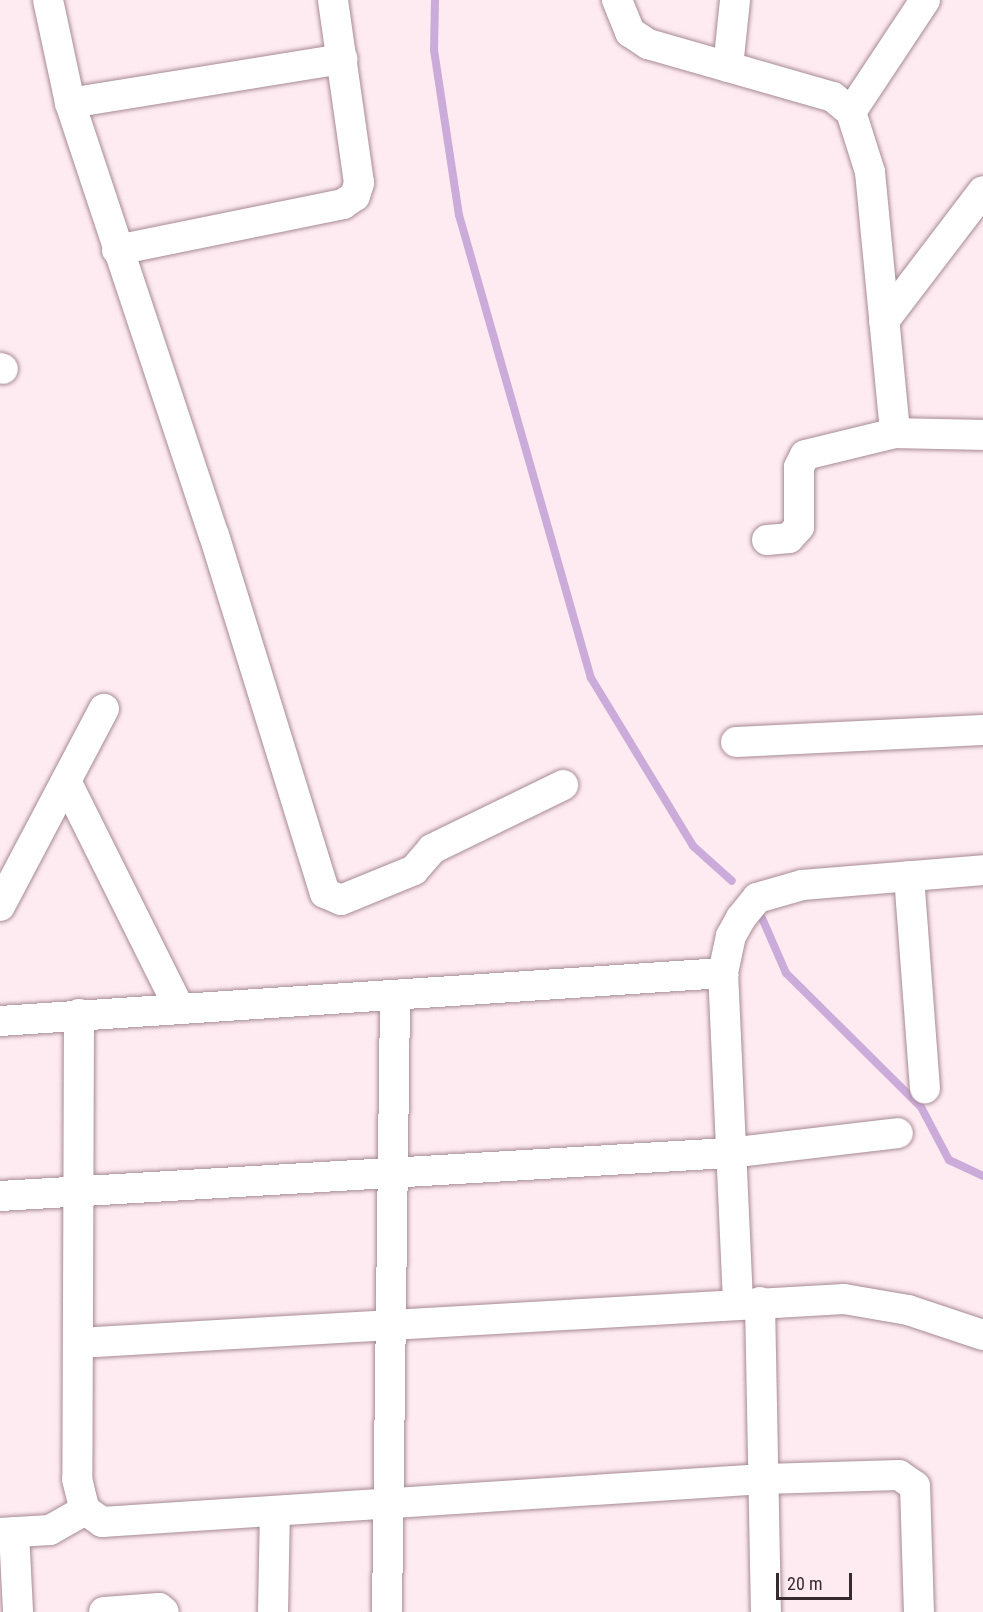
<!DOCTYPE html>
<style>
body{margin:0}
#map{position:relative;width:983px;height:1612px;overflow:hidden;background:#feebf1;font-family:"Roboto Condensed",sans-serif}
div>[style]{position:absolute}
.stream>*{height:8px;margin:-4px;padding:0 4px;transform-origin:4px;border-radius:4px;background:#cbabd9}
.roads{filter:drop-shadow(0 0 2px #a78a94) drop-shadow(0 0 2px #a78a94)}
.minor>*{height:30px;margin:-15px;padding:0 15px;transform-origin:15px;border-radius:15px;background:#fff}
span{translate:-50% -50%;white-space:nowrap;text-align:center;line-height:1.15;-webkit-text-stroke:6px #feebf1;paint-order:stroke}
.scale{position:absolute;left:776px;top:1573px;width:76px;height:27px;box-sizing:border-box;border:3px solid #362a2e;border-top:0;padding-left:8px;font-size:18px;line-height:21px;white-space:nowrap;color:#362a2e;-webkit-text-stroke:4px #feebf1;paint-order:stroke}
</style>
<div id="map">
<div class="stream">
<i style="left:435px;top:0;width:50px;rotate:91.1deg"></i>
<i style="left:434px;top:50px;width:167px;rotate:81.4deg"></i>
<i style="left:459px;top:215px;width:481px;rotate:74.1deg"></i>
<i style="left:591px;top:678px;width:197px;rotate:58.7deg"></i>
<i style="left:693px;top:846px;width:52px;rotate:41.9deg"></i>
<i style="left:762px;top:918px;width:60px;rotate:66.4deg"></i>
<i style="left:786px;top:973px;width:190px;rotate:44.8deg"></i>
<i style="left:921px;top:1107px;width:60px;rotate:62.2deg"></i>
<i style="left:949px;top:1160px;width:38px;rotate:25deg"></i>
</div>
<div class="roads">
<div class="minor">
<i style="left:48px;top:0;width:105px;rotate:77.9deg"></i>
<i style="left:70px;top:103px;width:455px;rotate:71.6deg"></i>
<i style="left:214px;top:535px;width:375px;rotate:72.8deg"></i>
<i style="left:325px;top:893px;width:17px;rotate:24deg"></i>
<i style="left:341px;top:900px;width:79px;rotate:-22.3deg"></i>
<i style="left:414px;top:870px;width:28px;rotate:-49deg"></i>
<i style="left:432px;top:849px;width:146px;rotate:-26deg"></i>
<i style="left:617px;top:0;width:35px;rotate:68deg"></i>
<i style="left:630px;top:32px;width:22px;rotate:34deg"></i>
<i style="left:648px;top:44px;width:192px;rotate:16deg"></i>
<i style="left:833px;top:97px;width:23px;rotate:40deg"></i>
<i style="left:851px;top:112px;width:63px;rotate:72.4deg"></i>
<i style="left:870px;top:172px;width:262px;rotate:84.5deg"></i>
<i style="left:895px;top:433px;width:88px;rotate:1.3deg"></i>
<i style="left:728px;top:67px;width:67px;rotate:-84deg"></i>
<i style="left:70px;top:103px;width:276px;rotate:-9.2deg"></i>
<i style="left:851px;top:112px;width:134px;rotate:-56.5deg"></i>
<i style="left:117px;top:250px;width:231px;rotate:-11.5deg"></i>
<i style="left:343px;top:204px;width:14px;rotate:-34deg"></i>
<i style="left:355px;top:196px;width:14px;rotate:-73deg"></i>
<i style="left:359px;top:183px;width:185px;rotate:-98.1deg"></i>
<i style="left:884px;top:321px;width:163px;rotate:-52.7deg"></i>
<i style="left:0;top:368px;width:3px;rotate:18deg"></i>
<i style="left:767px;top:540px;width:22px;rotate:-5deg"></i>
<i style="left:789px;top:538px;width:15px;rotate:-48deg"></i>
<i style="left:799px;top:527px;width:60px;rotate:-90deg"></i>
<i style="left:799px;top:467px;width:13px;rotate:-63deg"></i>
<i style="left:805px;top:455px;width:93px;rotate:-13.7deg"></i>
<i style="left:736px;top:742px;width:247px;rotate:-2.8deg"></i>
<i style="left:66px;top:781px;width:254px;rotate:63.5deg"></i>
<i style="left:909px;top:876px;width:213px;rotate:85.7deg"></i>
<i style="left:0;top:906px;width:223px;rotate:-62.2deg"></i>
<i style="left:79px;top:1014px;width:465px;rotate:90.2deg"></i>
<i style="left:77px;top:1479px;width:32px;rotate:76deg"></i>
<i style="left:85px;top:1510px;width:21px;rotate:35deg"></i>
<i style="left:102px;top:1522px;width:663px;rotate:-3.72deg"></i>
<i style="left:764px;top:1479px;width:135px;rotate:-1.7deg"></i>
<i style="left:899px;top:1475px;width:19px;rotate:35deg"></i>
<i style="left:915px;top:1486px;width:126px;rotate:88.2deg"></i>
<i style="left:0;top:1021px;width:725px;rotate:-3.8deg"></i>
<i style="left:0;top:1196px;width:730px;rotate:-3.38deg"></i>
<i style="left:729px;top:1153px;width:170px;rotate:-6.7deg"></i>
<i style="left:738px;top:1302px;width:329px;rotate:-92.6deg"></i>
<i style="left:723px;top:973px;width:38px;rotate:-78deg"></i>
<i style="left:731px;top:936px;width:21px;rotate:-61deg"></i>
<i style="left:741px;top:918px;width:26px;rotate:-51deg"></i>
<i style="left:757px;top:898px;width:47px;rotate:-16.1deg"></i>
<i style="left:802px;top:885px;width:182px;rotate:-4.7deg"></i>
<i style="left:760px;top:1302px;width:310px;rotate:88.9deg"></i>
<i style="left:78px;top:1343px;width:767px;rotate:-3.29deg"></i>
<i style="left:844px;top:1299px;width:65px;rotate:9.8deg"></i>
<i style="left:908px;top:1310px;width:79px;rotate:18.4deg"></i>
<i style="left:14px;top:1532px;width:80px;rotate:87.1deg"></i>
<i style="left:0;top:1533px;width:50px;rotate:-3.4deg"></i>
<i style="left:50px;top:1530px;width:40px;rotate:-29.7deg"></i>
<i style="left:104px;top:1612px;width:55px;rotate:-4.2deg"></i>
<i style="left:159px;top:1608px;width:6px;rotate:39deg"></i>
<i style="left:273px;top:1612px;width:100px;rotate:-88.9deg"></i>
<i style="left:387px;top:1612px;width:615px;rotate:-89.25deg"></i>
</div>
</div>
<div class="scale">20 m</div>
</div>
